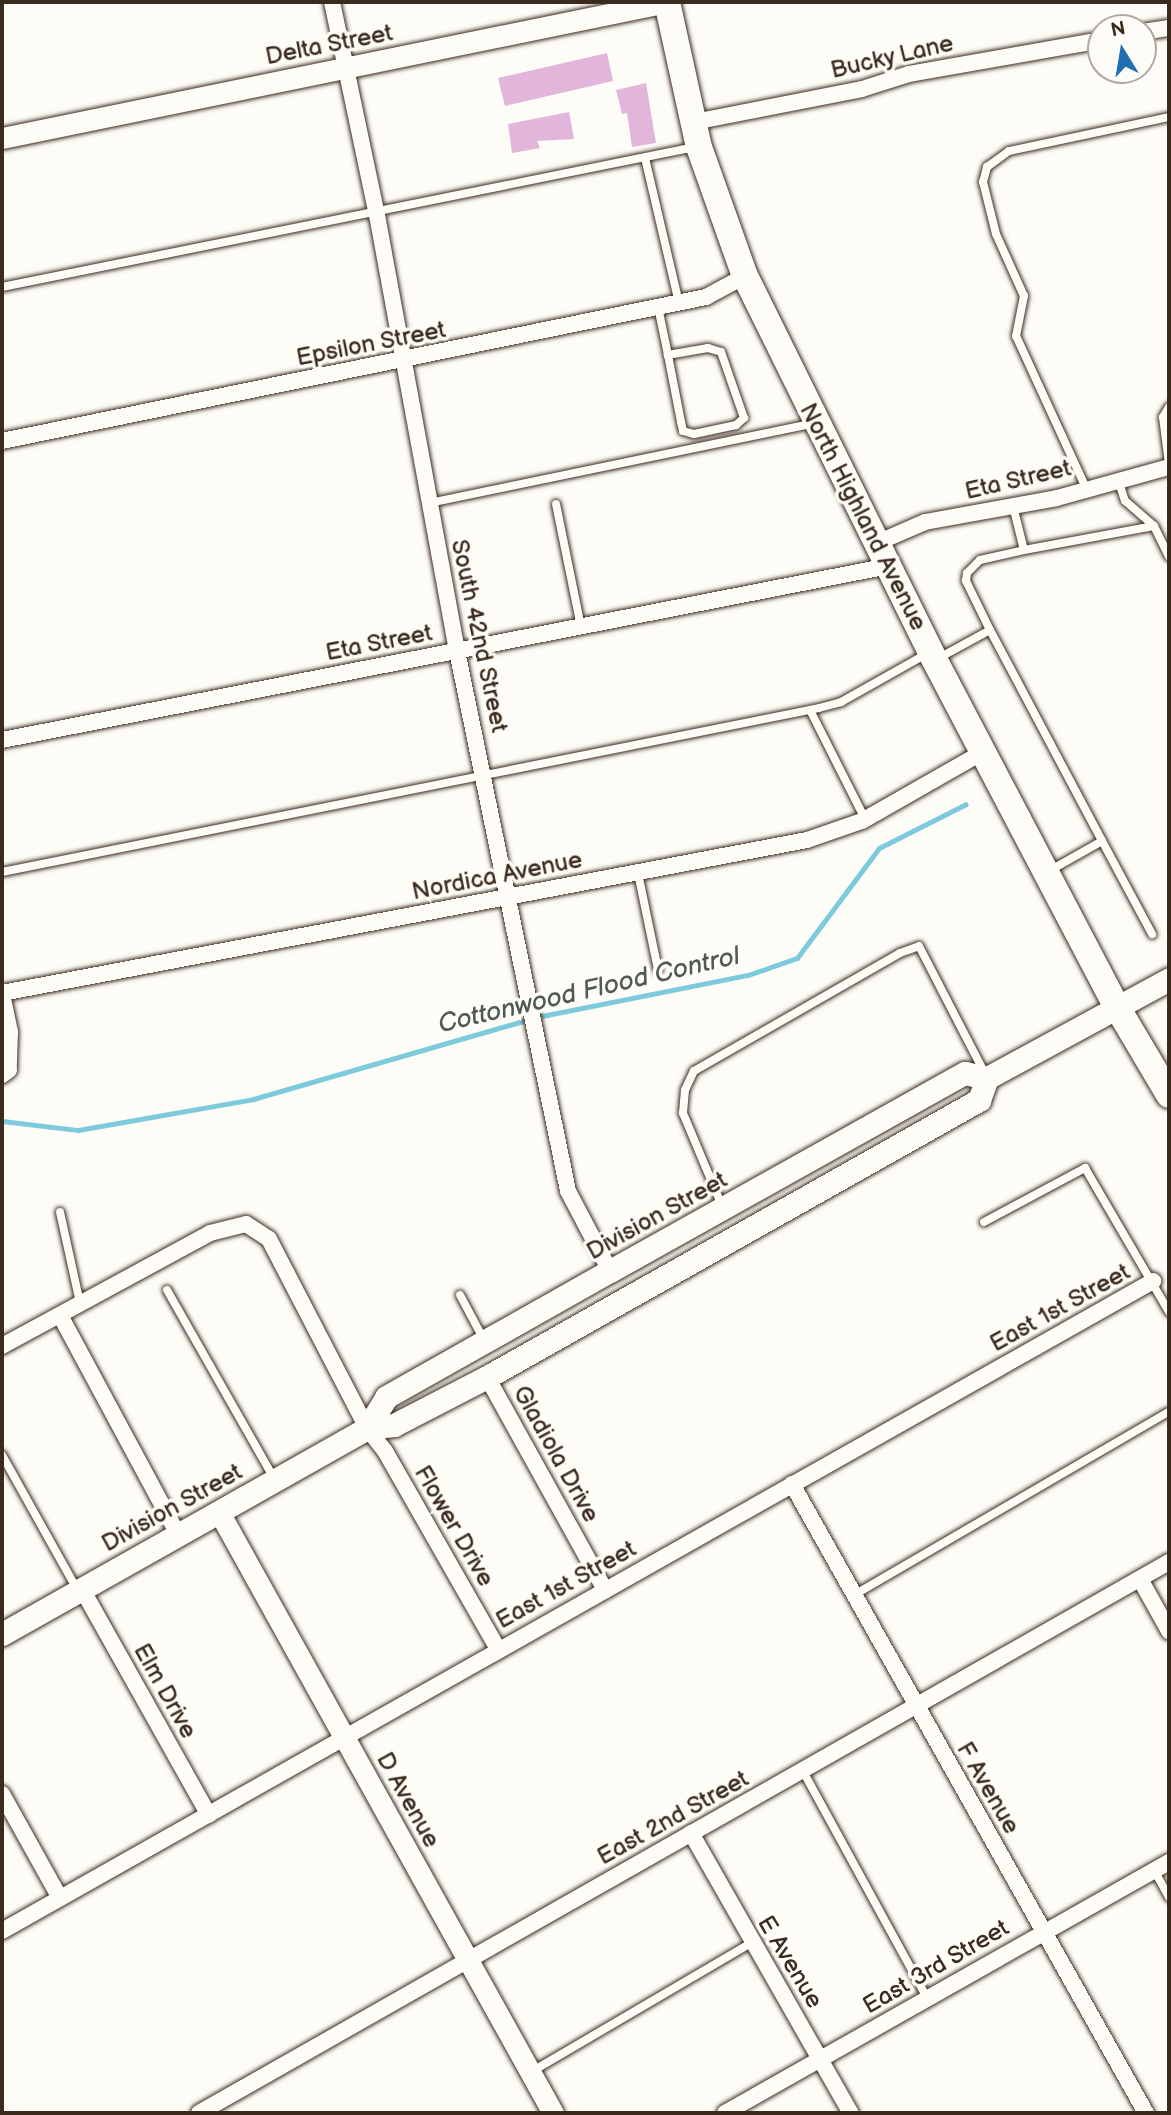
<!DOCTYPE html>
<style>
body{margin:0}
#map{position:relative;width:1171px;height:2115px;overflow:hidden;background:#fdfcf7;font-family:"Balsamiq Sans",sans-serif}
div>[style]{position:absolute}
.stream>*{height:5px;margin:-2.5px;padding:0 2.5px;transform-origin:2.5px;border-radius:2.5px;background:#7dcadc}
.building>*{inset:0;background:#e2b6db}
.roads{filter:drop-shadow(0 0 2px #3b2a1e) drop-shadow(0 0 2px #3b2a1e)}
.service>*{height:8px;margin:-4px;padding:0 4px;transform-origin:4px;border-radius:4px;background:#fdfcf7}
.minor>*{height:16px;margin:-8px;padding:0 8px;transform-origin:8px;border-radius:8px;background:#fdfcf7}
.tertiary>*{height:21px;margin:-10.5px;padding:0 10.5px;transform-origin:10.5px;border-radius:10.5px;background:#fdfcf7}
.secondary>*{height:23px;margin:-11.5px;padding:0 11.5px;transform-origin:11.5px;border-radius:11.5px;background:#fdfcf7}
.primary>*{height:26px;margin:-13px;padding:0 13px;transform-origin:13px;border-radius:13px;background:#fdfcf7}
span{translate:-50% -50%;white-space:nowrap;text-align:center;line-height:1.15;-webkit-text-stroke:7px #fdfcf7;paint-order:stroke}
.street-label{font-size:24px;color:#3b2a1e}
.water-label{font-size:26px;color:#4f5a57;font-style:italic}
.frame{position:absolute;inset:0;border:4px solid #3b2a1e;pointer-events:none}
.north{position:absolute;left:1087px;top:14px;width:70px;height:70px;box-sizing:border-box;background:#fdfcf7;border:2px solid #afa8a0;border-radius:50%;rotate:349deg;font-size:19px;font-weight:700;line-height:28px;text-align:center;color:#3b2a1e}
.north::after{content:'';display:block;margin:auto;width:24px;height:32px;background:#1f6fb2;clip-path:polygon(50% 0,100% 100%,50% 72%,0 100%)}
</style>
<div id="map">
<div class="stream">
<i style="left:2px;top:1121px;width:77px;rotate:6.8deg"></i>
<i style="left:78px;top:1130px;width:178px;rotate:-10deg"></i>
<i style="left:253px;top:1099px;width:296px;rotate:-16.1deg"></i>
<i style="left:537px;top:1017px;width:215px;rotate:-11.3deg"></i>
<i style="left:748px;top:975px;width:52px;rotate:-19.1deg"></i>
<i style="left:797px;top:958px;width:137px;rotate:-53.3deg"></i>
<i style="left:879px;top:848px;width:97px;rotate:-26.8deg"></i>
</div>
<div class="building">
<i style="clip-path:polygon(607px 53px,613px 81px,505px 106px,498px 78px)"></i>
<i style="clip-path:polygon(646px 83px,656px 143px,632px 147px,627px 113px,622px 114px,616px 90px)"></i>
<i style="clip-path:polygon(569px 112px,574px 139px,537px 141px,540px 148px,512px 153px,508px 124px)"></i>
</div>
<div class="roads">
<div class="service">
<i style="left:645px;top:158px;width:149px;rotate:76.8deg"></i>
<i style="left:2px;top:287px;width:707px;rotate:-11.42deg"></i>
<i style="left:658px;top:307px;width:49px;rotate:78.2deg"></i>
<i style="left:668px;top:355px;width:68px;rotate:79deg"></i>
<i style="left:681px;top:422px;width:9px;rotate:77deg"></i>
<i style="left:683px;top:431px;width:11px;rotate:15deg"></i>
<i style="left:694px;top:434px;width:43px;rotate:-12.1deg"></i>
<i style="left:736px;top:425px;width:11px;rotate:-41deg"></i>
<i style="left:744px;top:418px;width:70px;rotate:-109.2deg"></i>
<i style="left:721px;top:352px;width:14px;rotate:-163deg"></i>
<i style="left:708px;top:348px;width:41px;rotate:170.1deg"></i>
<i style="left:1169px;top:407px;width:12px;rotate:121deg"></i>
<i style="left:1163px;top:417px;width:46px;rotate:82.6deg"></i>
<i style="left:1086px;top:488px;width:167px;rotate:-114.7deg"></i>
<i style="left:1016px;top:336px;width:41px;rotate:-78.7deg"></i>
<i style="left:1024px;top:296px;width:68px;rotate:-114.3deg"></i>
<i style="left:996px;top:234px;width:54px;rotate:-104deg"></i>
<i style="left:983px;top:182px;width:16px;rotate:-75deg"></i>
<i style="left:987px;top:167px;width:27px;rotate:-36deg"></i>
<i style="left:1009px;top:151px;width:164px;rotate:-12deg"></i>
<i style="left:429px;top:503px;width:393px;rotate:-11.7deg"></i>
<i style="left:556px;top:504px;width:126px;rotate:78.5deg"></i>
<i style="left:1013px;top:506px;width:45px;rotate:76deg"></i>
<i style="left:1024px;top:550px;width:132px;rotate:-10.5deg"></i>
<i style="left:1154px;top:526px;width:38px;rotate:-139deg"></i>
<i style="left:1125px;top:501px;width:22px;rotate:-108deg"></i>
<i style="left:1154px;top:526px;width:34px;rotate:64deg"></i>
<i style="left:990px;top:630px;width:55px;rotate:-116.1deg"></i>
<i style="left:966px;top:581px;width:8px;rotate:-83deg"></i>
<i style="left:967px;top:573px;width:18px;rotate:-45deg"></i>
<i style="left:980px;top:560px;width:45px;rotate:-12.8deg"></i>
<i style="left:937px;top:659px;width:60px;rotate:-28.7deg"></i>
<i style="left:990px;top:630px;width:239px;rotate:62deg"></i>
<i style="left:810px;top:710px;width:122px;rotate:63.2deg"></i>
<i style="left:1049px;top:871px;width:61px;rotate:-29.5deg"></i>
<i style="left:1102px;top:841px;width:106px;rotate:61.7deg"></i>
<i style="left:2px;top:872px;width:833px;rotate:-11.35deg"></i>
<i style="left:819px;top:708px;width:23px;rotate:-15deg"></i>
<i style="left:841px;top:702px;width:100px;rotate:-29.4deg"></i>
<i style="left:638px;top:873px;width:99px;rotate:78.3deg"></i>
<i style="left:722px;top:1206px;width:101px;rotate:-112.8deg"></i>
<i style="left:683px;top:1113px;width:23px;rotate:-85deg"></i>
<i style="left:685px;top:1090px;width:21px;rotate:-65deg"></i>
<i style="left:694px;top:1071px;width:237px;rotate:-29.8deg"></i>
<i style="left:900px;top:953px;width:20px;rotate:-20deg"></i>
<i style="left:919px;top:946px;width:142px;rotate:62.7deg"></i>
<i style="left:60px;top:1212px;width:93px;rotate:77.6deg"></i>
<i style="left:984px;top:1222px;width:115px;rotate:-28.1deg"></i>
<i style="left:1085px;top:1168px;width:167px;rotate:59.7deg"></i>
<i style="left:167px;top:1290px;width:216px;rotate:60.4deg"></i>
<i style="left:460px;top:1295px;width:51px;rotate:61.9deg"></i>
<i style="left:2px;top:1455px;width:154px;rotate:60.8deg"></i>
<i style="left:854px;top:1595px;width:364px;rotate:-30.2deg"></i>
<i style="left:804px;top:1773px;width:256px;rotate:61.3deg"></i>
<i style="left:1154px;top:1870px;width:31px;rotate:61deg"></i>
<i style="left:531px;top:2072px;width:255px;rotate:-30.4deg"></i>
</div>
<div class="minor">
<i style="left:332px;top:2px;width:218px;rotate:78.1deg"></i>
<i style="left:377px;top:215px;width:443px;rotate:79.6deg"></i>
<i style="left:457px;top:651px;width:551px;rotate:78.38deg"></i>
<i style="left:568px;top:1191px;width:90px;rotate:62.3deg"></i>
<i style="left:1143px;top:32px;width:26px;rotate:-9deg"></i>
<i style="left:694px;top:122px;width:171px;rotate:-11.1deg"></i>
<i style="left:862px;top:89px;width:49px;rotate:-17.7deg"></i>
<i style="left:909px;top:74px;width:195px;rotate:-10deg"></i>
<i style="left:2px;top:441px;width:719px;rotate:-11.56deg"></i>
<i style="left:706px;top:297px;width:44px;rotate:-28.3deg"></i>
<i style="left:879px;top:542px;width:50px;rotate:-23.5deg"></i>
<i style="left:925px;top:522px;width:134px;rotate:-10.3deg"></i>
<i style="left:1057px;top:498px;width:116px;rotate:-15.5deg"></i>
<i style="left:2px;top:740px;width:904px;rotate:-11.1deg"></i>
<i style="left:2px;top:993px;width:819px;rotate:-10.76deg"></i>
<i style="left:807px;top:840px;width:58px;rotate:-19.1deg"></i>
<i style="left:862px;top:821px;width:139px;rotate:-29.7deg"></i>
<i style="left:2px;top:994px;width:39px;rotate:78deg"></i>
<i style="left:10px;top:1032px;width:38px;rotate:92deg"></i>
<i style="left:9px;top:1070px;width:9px;rotate:144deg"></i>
<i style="left:61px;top:1317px;width:247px;rotate:61.7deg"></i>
<i style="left:2px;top:1346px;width:237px;rotate:-28.5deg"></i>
<i style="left:210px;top:1233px;width:37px;rotate:-14deg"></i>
<i style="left:246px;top:1224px;width:27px;rotate:33deg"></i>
<i style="left:269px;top:1239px;width:213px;rotate:62.6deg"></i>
<i style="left:367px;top:1428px;width:29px;rotate:52deg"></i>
<i style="left:385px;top:1451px;width:228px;rotate:60.3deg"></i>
<i style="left:487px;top:1377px;width:244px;rotate:61deg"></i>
<i style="left:792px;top:1484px;width:722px;rotate:60.63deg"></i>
<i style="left:1140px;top:1579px;width:60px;rotate:60.9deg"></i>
<i style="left:82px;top:1589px;width:259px;rotate:60.7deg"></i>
<i style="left:2px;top:1794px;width:119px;rotate:60.9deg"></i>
<i style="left:691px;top:1833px;width:322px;rotate:60.3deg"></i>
<i style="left:2px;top:1931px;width:1322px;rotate:-29.45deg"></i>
<i style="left:199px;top:2113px;width:1116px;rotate:-29.6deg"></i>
<i style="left:725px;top:2113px;width:510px;rotate:-29.48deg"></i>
</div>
<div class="tertiary">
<i style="left:2px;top:138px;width:679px;rotate:-11.56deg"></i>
<i style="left:219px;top:1512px;width:688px;rotate:60.94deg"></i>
</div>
<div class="secondary">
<i style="left:367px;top:1428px;width:36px;rotate:-58deg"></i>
<i style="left:386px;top:1397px;width:257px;rotate:-29.4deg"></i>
<i style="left:610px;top:1271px;width:406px;rotate:-29.2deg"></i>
<i style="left:965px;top:1073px;width:23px;rotate:13deg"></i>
<i style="left:987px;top:1078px;width:207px;rotate:-28.5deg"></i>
<i style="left:2px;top:1634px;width:419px;rotate:-29.4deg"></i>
<i style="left:367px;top:1428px;width:27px;rotate:-6deg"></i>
<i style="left:394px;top:1425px;width:105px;rotate:-27.3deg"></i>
<i style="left:487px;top:1377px;width:565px;rotate:-29.38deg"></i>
<i style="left:979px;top:1100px;width:23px;rotate:-70deg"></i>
</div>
<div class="primary">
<i style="left:667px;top:2px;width:148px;rotate:77.6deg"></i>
<i style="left:699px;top:147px;width:137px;rotate:70.4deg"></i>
<i style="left:745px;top:276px;width:425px;rotate:63.7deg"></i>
<i style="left:933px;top:657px;width:395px;rotate:62.3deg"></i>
<i style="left:1117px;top:1007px;width:102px;rotate:59.4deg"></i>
</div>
</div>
<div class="street-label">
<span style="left:329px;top:45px;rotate:-11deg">Delta Street</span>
<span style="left:892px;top:57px;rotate:-13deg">Bucky Lane</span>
<span style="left:371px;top:344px;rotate:-11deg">Epsilon Street</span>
<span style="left:1018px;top:480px;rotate:-13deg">Eta Street</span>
<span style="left:863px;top:517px;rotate:63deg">North Highland Avenue</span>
<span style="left:479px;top:636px;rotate:78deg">South 42nd Street</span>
<span style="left:379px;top:643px;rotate:-11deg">Eta Street</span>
<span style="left:497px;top:876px;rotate:-11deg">Nordica Avenue</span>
<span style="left:657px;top:1216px;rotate:-29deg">Division Street</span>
<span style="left:1060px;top:1308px;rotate:-29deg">East 1st Street</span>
<span style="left:556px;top:1454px;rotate:61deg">Gladiola Drive</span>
<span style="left:172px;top:1508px;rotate:-29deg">Division Street</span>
<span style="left:454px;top:1526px;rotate:60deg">Flower Drive</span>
<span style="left:566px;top:1585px;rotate:-29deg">East 1st Street</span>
<span style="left:165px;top:1691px;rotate:61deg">Elm Drive</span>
<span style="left:988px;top:1788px;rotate:60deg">F Avenue</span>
<span style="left:408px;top:1800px;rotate:61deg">D Avenue</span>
<span style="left:673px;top:1818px;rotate:-29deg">East 2nd Street</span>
<span style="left:790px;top:1962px;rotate:59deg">E Avenue</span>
<span style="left:936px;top:1967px;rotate:-30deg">East 3rd Street</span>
</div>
<div class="water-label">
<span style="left:589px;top:991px;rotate:-13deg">Cottonwood Flood Control</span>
</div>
<div class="frame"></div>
<div class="north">N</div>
</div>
